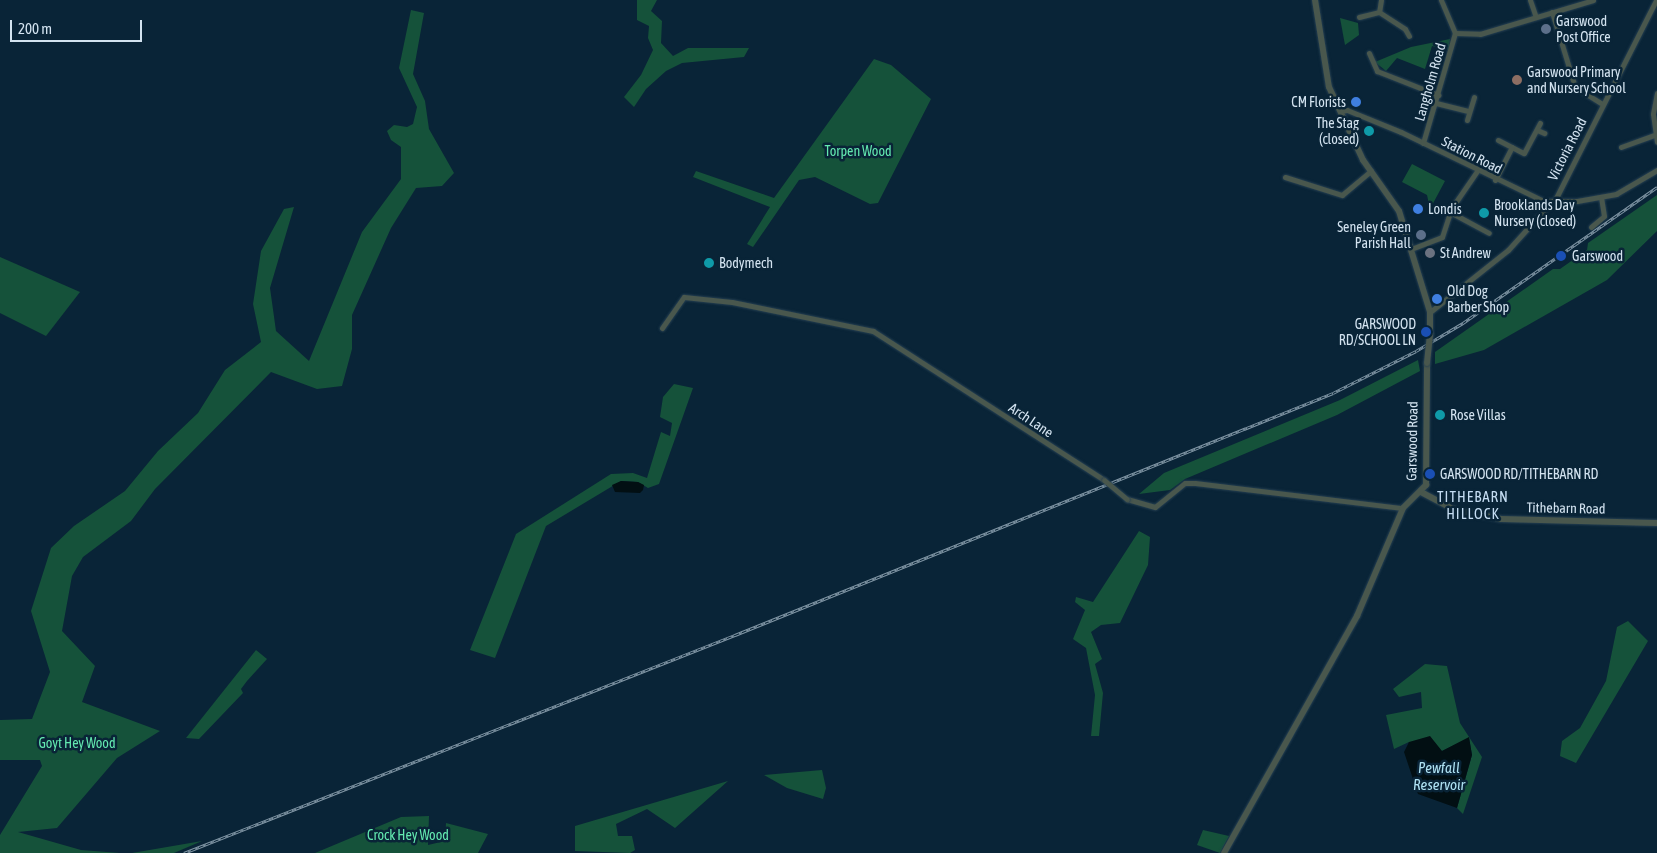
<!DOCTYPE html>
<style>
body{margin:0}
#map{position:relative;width:1657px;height:853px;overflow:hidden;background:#092437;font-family:"Asap Condensed",sans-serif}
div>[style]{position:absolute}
.green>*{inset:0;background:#15523a}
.water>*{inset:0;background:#020f13}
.roads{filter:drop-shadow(0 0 1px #253f51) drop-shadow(0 0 1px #253f51)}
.minor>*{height:5px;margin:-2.5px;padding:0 2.5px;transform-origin:2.5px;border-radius:2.5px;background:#49574d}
.tertiary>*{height:6px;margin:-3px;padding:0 3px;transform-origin:3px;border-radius:3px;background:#49574d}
.rail>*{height:3px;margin-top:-1.5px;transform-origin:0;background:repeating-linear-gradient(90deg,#092437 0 4px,#8196a5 0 8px);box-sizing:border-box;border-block:1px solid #8196a5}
.bridges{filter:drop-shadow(0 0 1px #253f51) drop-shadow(0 0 1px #253f51)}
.minor-bridge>*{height:5px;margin:-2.5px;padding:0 2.5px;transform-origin:2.5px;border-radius:2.5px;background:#49574d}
.tertiary-bridge>*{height:6px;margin:-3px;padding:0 3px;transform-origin:3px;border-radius:3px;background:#49574d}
.dots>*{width:14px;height:14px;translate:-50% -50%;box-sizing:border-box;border:2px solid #092437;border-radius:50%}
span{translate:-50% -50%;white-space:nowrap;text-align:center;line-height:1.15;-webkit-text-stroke:5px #092437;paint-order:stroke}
.poi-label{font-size:14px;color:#d3e3f0}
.left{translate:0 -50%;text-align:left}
.right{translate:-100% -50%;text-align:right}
.street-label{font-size:14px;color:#d3e3f0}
.park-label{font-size:14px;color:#63e9b0}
.neighbourhood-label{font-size:15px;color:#c5ddf3;letter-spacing:1px}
.water-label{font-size:15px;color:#afe2f3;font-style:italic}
.scale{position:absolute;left:10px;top:20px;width:132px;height:22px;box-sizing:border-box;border:2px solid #d3e3f0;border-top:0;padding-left:6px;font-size:15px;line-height:18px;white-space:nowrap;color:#d3e3f0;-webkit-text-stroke:4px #092437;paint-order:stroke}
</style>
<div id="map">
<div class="green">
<i style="clip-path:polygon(637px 0,657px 0,651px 11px,662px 21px,661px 43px,673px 56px,688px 48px,749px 48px,744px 57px,682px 63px,666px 71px,646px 89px,634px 107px,624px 97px,641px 75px,653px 50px,648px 38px,649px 26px,637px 20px)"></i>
<i style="clip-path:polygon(411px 10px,424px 13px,413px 74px,425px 101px,429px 129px,454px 173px,442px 186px,416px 188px,391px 228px,352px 315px,352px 349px,342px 386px,317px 389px,271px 372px,155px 489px,131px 521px,83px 557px,72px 576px,62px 631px,95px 666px,82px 702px,160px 731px,117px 758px,57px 828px,18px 832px,81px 850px,120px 853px,0 853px,0 835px,42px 766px,40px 760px,0 760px,0 720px,32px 719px,50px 672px,31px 611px,51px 548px,74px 526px,125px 491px,158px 451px,198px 413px,225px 370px,261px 342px,253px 304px,261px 251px,284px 209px,294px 207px,270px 288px,276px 331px,309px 361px,362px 232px,401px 179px,401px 147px,391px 140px,387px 131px,394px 125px,407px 127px,413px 124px,417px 107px,399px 68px)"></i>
<i style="clip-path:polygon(1340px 18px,1358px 23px,1359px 35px,1345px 45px)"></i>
<i style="clip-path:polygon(1450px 39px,1449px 50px,1432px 46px,1425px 69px,1397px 58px,1386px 71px,1375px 62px,1411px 47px)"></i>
<i style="clip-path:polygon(874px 59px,891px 65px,931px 99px,878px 203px,870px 204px,815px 177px,799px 180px,753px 247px,747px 244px,770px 207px,693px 177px,696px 171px,774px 198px)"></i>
<i style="clip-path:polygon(1412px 164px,1445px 181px,1430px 209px,1427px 195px,1402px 182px)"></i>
<i style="clip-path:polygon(1657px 195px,1657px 231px,1607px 280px,1484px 350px,1435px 364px,1435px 352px,1553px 269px,1560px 269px,1587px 250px,1588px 243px)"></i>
<i style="clip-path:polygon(0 257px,80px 292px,46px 336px,0 313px)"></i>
<i style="clip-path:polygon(1418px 360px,1420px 371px,1337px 415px,1185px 479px,1170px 490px,1139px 494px,1164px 473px,1340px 400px)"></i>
<i style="clip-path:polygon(674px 384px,693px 388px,659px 484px,648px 488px,638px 482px,621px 481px,546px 526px,495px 658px,470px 650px,516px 534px,611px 474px,633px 473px,647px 478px,661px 432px,670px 436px,672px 423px,660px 417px,663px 397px)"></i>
<i style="clip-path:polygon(1139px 531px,1150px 537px,1148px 565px,1120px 623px,1101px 625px,1091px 632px,1102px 659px,1095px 664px,1103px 693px,1099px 736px,1091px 736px,1095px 695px,1086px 648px,1073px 639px,1085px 610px,1075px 602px,1076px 597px,1093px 602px)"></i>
<i style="clip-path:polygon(1628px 621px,1648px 641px,1576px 763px,1560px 756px,1562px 741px,1580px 728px,1606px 681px,1617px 627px)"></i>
<i style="clip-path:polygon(256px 650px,267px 659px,247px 681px,241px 689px,243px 693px,199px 739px,186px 738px)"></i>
<i style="clip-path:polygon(1425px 664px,1447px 666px,1460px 723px,1482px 757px,1463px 814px,1457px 808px,1472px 755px,1469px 738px,1442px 751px,1409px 742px,1394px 749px,1386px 715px,1422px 708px,1421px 692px,1399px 697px,1393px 689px)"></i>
<i style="clip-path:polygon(822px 770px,826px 788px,823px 799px,787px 788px,764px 775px)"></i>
<i style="clip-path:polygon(728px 781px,675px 828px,647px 809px,616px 824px,618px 836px,632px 836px,635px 850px,630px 853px,575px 851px,575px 826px)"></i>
<i style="clip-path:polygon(429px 816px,428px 845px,445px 841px,446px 823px,488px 834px,478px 853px,315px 853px,401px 817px)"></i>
<i style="clip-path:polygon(1203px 830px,1229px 836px,1220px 853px,1197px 845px)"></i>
<i style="clip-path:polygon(202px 841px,174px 853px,132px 853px)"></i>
</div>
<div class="water">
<i style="clip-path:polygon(621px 481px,638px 482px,644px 485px,643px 490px,640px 493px,615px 492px,612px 485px)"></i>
<i style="clip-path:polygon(1430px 736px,1442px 751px,1469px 737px,1472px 755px,1457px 808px,1418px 794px,1404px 752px,1409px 742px)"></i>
</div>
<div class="roads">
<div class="minor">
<i style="left:1381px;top:0;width:12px;rotate:99deg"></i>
<i style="left:1379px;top:12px;width:31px;rotate:33deg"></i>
<i style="left:1405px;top:29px;width:8px;rotate:60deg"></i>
<i style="left:1530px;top:0;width:18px;rotate:71deg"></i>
<i style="left:1552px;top:12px;width:78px;rotate:73deg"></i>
<i style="left:1575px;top:87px;width:32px;rotate:32deg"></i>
<i style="left:1359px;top:17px;width:21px;rotate:-14deg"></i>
<i style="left:1455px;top:33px;width:25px;rotate:2deg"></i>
<i style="left:1480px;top:34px;width:118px;rotate:-16.7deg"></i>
<i style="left:1369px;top:53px;width:20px;rotate:66deg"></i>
<i style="left:1377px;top:71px;width:66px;rotate:21.5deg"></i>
<i style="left:1657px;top:93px;width:21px;rotate:101deg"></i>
<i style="left:1653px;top:114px;width:28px;rotate:82deg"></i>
<i style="left:1436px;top:103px;width:34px;rotate:14deg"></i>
<i style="left:1340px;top:111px;width:7px;rotate:-8deg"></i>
<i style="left:1347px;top:110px;width:58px;rotate:22.2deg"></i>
<i style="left:1401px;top:132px;width:159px;rotate:25.8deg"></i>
<i style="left:1544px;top:201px;width:33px"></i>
<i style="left:1577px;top:201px;width:40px;rotate:-10deg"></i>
<i style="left:1616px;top:194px;width:48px;rotate:-30.3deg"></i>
<i style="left:1467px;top:120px;width:24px;rotate:-73deg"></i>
<i style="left:1537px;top:130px;width:8px;rotate:23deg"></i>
<i style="left:1498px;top:140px;width:29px;rotate:27deg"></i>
<i style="left:1524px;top:153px;width:34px;rotate:-62deg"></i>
<i style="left:1423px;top:143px;width:115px;rotate:-73.8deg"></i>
<i style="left:1455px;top:33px;width:36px;rotate:-113deg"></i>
<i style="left:1621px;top:147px;width:35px;rotate:-20deg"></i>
<i style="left:1285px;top:177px;width:60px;rotate:17.5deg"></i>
<i style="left:1342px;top:195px;width:38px;rotate:-40deg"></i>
<i style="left:1495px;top:180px;width:37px;rotate:-63deg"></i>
<i style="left:1554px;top:202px;width:226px;rotate:-63.2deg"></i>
<i style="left:1450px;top:212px;width:44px;rotate:28.3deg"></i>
<i style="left:1591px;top:227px;width:17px;rotate:-40deg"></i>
<i style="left:1604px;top:216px;width:18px;rotate:-99deg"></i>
<i style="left:1411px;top:249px;width:33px;rotate:-21deg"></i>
<i style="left:1442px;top:237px;width:29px;rotate:-72deg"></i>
<i style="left:1451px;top:209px;width:46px;rotate:-55.6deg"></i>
<i style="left:1430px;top:312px;width:100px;rotate:-38.5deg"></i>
<i style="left:1508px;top:250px;width:57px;rotate:-47.9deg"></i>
<i style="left:1546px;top:208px;width:7px;rotate:-74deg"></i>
<i style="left:662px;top:328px;width:38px;rotate:-55deg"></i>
<i style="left:684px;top:297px;width:48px;rotate:5.9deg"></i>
<i style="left:732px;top:302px;width:144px;rotate:11.6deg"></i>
<i style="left:873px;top:331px;width:275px;rotate:32.8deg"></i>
<i style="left:1127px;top:499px;width:29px;rotate:16deg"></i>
<i style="left:1155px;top:507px;width:38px;rotate:-39deg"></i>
<i style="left:1185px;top:483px;width:10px"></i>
<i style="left:1195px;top:483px;width:209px;rotate:6.9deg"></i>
</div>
<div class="tertiary">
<i style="left:1315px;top:0;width:88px;rotate:80.9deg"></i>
<i style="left:1329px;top:87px;width:81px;rotate:65deg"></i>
<i style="left:1363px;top:160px;width:62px;rotate:54.8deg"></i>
<i style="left:1399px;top:211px;width:106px;rotate:72.9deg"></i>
<i style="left:1430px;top:312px;width:22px;rotate:90deg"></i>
<i style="left:1421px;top:492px;width:38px;rotate:28deg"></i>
<i style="left:1455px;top:510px;width:47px;rotate:11.1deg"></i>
<i style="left:1501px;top:519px;width:156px;rotate:1.5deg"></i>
<i style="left:1224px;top:853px;width:272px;rotate:-60.7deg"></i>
<i style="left:1357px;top:616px;width:117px;rotate:-66.9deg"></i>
<i style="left:1403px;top:508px;width:33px;rotate:-45deg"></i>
<i style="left:1426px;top:485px;width:122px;rotate:-89.5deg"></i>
</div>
</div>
<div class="rail">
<i style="left:184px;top:853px;width:593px;rotate:-21.59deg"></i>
<i style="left:735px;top:635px;width:645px;rotate:-22.03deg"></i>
<i style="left:1333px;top:393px;width:93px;rotate:-26.8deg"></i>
<i style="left:1416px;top:351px;width:55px;rotate:-30.8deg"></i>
<i style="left:1463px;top:323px;width:237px;rotate:-35deg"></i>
</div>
<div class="bridges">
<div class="minor-bridge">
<i style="left:1104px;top:480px;width:30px;rotate:40deg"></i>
</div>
<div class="tertiary-bridge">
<i style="left:1427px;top:363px;width:29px;rotate:-84deg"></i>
</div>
</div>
<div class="dots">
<i style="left:1546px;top:29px;background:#5c6f8a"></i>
<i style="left:1517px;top:80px;background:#8d6e63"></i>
<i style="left:1356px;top:102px;background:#3f7fe0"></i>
<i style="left:1369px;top:131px;background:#0f9aa8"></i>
<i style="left:1418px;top:209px;background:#3f7fe0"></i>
<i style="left:1484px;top:213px;background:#0f9aa8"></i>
<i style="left:1421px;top:235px;background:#5c6f8a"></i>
<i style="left:1430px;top:253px;background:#6b7280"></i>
<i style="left:1561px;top:256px;background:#1a4fb4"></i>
<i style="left:709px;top:263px;background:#0f9aa8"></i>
<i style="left:1437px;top:299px;background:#3f7fe0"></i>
<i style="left:1426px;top:332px;background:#1a4fb4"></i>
<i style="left:1440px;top:415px;background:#0f9aa8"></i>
<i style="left:1430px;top:474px;background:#1a4fb4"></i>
</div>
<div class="poi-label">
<span class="left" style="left:1556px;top:29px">Garswood<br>Post Office</span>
<span class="left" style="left:1527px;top:80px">Garswood Primary<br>and Nursery School</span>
<span class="right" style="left:1346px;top:102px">CM Florists</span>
<span class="right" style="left:1359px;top:131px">The Stag<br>(closed)</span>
<span class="left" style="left:1494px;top:213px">Brooklands Day<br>Nursery (closed)</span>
<span class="left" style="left:1428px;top:209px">Londis</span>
<span class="right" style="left:1411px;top:235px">Seneley Green<br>Parish Hall</span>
<span class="left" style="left:1440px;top:253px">St Andrew</span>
<span class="left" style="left:1572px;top:256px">Garswood</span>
<span class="left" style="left:719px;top:263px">Bodymech</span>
<span class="left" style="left:1447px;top:299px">Old Dog<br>Barber Shop</span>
<span class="right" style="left:1416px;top:332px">GARSWOOD<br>RD/SCHOOL LN</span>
<span class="left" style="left:1450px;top:415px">Rose Villas</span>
<span class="left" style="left:1440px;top:474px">GARSWOOD RD/TITHEBARN RD</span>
</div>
<div class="street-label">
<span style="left:1430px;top:82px;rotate:-74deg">Langholm Road</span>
<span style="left:1567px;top:149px;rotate:-63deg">Victoria Road</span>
<span style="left:1472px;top:155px;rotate:27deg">Station Road</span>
<span style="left:1031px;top:420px;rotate:34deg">Arch Lane</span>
<span style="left:1412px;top:441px;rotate:-89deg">Garswood Road</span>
<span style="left:1566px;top:508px;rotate:1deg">Tithebarn Road</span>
</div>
<div class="park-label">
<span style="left:858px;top:151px">Torpen Wood</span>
<span style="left:77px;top:743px">Goyt Hey Wood</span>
<span style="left:408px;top:835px">Crock Hey Wood</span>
</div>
<div class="neighbourhood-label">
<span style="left:1473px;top:505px">TITHEBARN<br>HILLOCK</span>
</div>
<div class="water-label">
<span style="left:1439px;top:776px">Pewfall<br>Reservoir</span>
</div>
<div class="scale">200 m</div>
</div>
